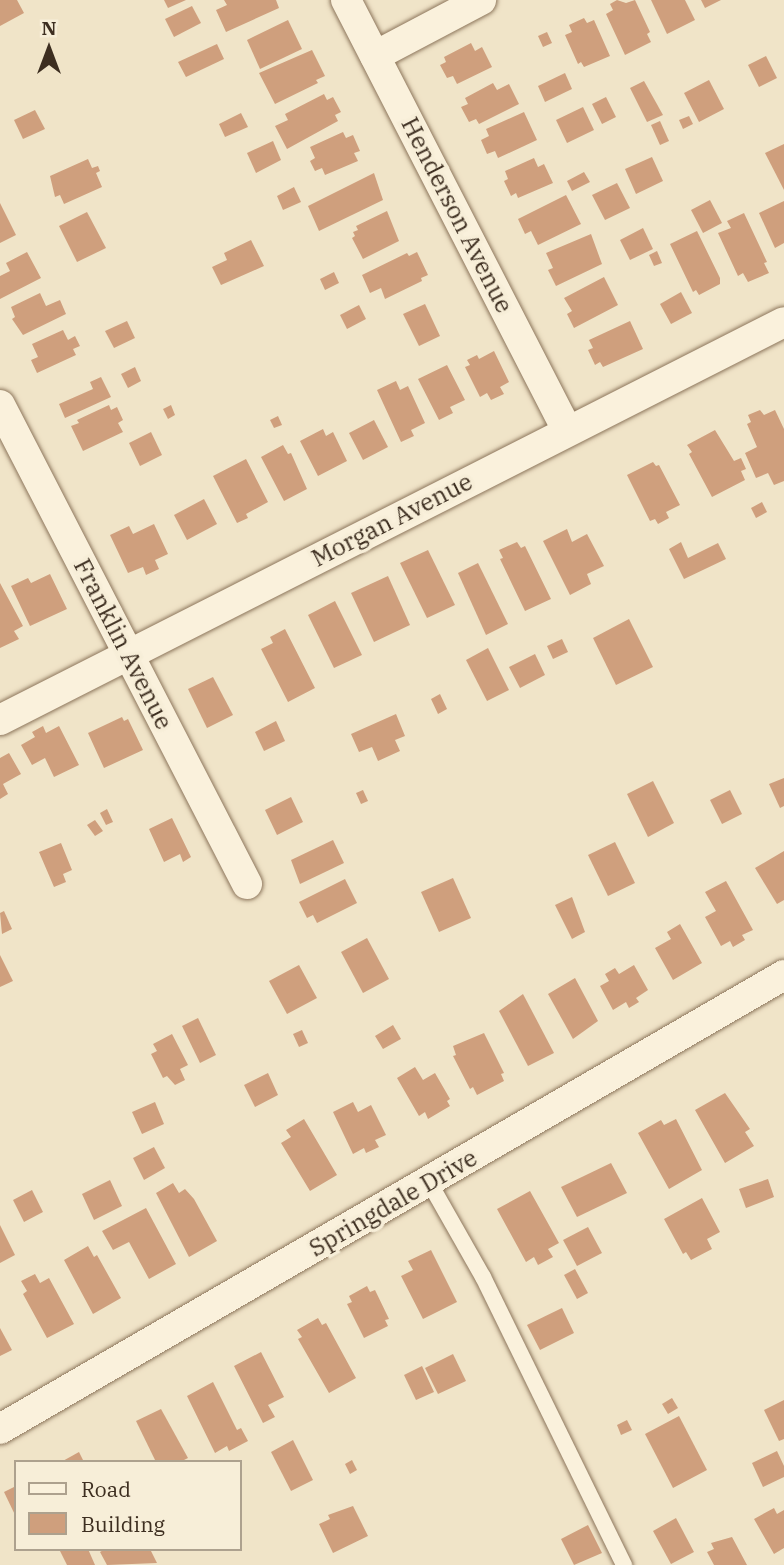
<!DOCTYPE html>
<style>
body{margin:0}
#map{position:relative;width:784px;height:1565px;overflow:hidden;background:#f0e4c8;font-family:"IBM Plex Serif",serif}
div>[style]{position:absolute}
.building>*{inset:0;background:#cf9f7d}
.roads{filter:drop-shadow(0 0 2px #8d765c) drop-shadow(0 0 2px #8d765c)}
.service>*{height:16px;margin:-8px;padding:0 8px;transform-origin:8px;border-radius:8px;background:#faf1dc}
.minor>*{height:30px;margin:-15px;padding:0 15px;transform-origin:15px;border-radius:15px;background:#faf1dc}
span{translate:-50% -50%;white-space:nowrap;text-align:center;line-height:1.15;-webkit-text-stroke:7px #f7eed8;paint-order:stroke}
.street-label{font-size:24px;color:#3d2e20}
.legend{position:absolute;left:14px;top:1460px;width:228px;height:91px;box-sizing:border-box;background:#f7eed8;border:2px solid #ada18e;margin:0;padding:9px 12px;list-style:none;font-size:21px;color:#3d2e20}
.legend li{display:flex;align-items:center;gap:14px;height:35px}
.legend b{width:35px;border:2px solid #ada18e}
.north{position:absolute;left:14px;top:14px;width:70px;height:70px;-webkit-text-stroke:5px #f7eed8;paint-order:stroke;rotate:0deg;font-size:19px;font-weight:700;line-height:28px;text-align:center;color:#3d2e20}
.north::after{content:'';display:block;margin:auto;width:24px;height:32px;background:#3d2e20;clip-path:polygon(50% 0,100% 100%,50% 72%,0 100%)}
</style>
<div id="map">
<div class="building">
<i style="clip-path:polygon(0 0,17px 0,24px 13px,0 26px)"></i>
<i style="clip-path:polygon(164px 0,186px 0,168px 8px)"></i>
<i style="clip-path:polygon(224px 0,276px 0,279px 8px,226px 32px,216px 10px,227px 5px)"></i>
<i style="clip-path:polygon(617px 0,626px 3px,635px 0,650px 32px,647px 34px,651px 42px,625px 55px,606px 14px,613px 10px,610px 4px)"></i>
<i style="clip-path:polygon(651px 0,685px 0,695px 20px,667px 34px)"></i>
<i style="clip-path:polygon(701px 0,721px 0,705px 8px)"></i>
<i style="clip-path:polygon(192px 6px,201px 23px,174px 37px,165px 19px)"></i>
<i style="clip-path:polygon(584px 18px,587px 23px,594px 20px,610px 56px,584px 67px,581px 62px,578px 64px,565px 35px,572px 32px,569px 25px)"></i>
<i style="clip-path:polygon(288px 20px,302px 49px,260px 69px,247px 40px)"></i>
<i style="clip-path:polygon(547px 32px,552px 43px,543px 47px,538px 36px)"></i>
<i style="clip-path:polygon(471px 43px,475px 51px,482px 47px,492px 67px,457px 84px,453px 76px,447px 78px,440px 65px,446px 62px,444px 57px)"></i>
<i style="clip-path:polygon(217px 44px,224px 59px,186px 77px,178px 62px)"></i>
<i style="clip-path:polygon(312px 50px,325px 76px,316px 80px,318px 83px,275px 104px,259px 73px)"></i>
<i style="clip-path:polygon(766px 56px,777px 78px,759px 87px,748px 65px)"></i>
<i style="clip-path:polygon(565px 73px,572px 89px,545px 102px,538px 86px)"></i>
<i style="clip-path:polygon(709px 80px,724px 109px,699px 122px,684px 93px)"></i>
<i style="clip-path:polygon(644px 81px,663px 115px,647px 122px,630px 88px)"></i>
<i style="clip-path:polygon(493px 83px,497px 90px,509px 84px,519px 104px,479px 124px,476px 119px,469px 122px,461px 107px,468px 104px,465px 98px)"></i>
<i style="clip-path:polygon(324px 94px,327px 100px,333px 97px,341px 112px,335px 115px,338px 121px,287px 149px,275px 126px,288px 120px,285px 114px)"></i>
<i style="clip-path:polygon(606px 97px,616px 117px,602px 124px,592px 104px)"></i>
<i style="clip-path:polygon(583px 107px,594px 130px,567px 143px,556px 120px)"></i>
<i style="clip-path:polygon(35px 110px,45px 129px,23px 139px,14px 120px)"></i>
<i style="clip-path:polygon(524px 112px,537px 140px,498px 158px,495px 151px,487px 154px,481px 140px,489px 136px,486px 129px)"></i>
<i style="clip-path:polygon(241px 113px,248px 127px,225px 137px,219px 124px)"></i>
<i style="clip-path:polygon(689px 116px,693px 124px,683px 129px,679px 120px)"></i>
<i style="clip-path:polygon(660px 121px,669px 141px,660px 145px,651px 125px)"></i>
<i style="clip-path:polygon(343px 132px,346px 138px,353px 135px,360px 151px,354px 153px,358px 161px,325px 175px,322px 168px,315px 171px,310px 161px,315px 158px,310px 147px)"></i>
<i style="clip-path:polygon(273px 141px,281px 160px,256px 173px,247px 153px)"></i>
<i style="clip-path:polygon(784px 144px,784px 190px,765px 153px)"></i>
<i style="clip-path:polygon(652px 157px,663px 181px,636px 194px,625px 169px)"></i>
<i style="clip-path:polygon(534px 158px,538px 167px,544px 164px,553px 183px,518px 198px,516px 193px,511px 196px,504px 181px,508px 179px,505px 171px)"></i>
<i style="clip-path:polygon(88px 159px,92px 168px,98px 166px,100px 171px,96px 173px,102px 187px,64px 204px,60px 195px,55px 197px,50px 176px)"></i>
<i style="clip-path:polygon(584px 172px,590px 182px,572px 191px,567px 181px)"></i>
<i style="clip-path:polygon(374px 173px,383px 200px,319px 231px,308px 206px)"></i>
<i style="clip-path:polygon(617px 183px,630px 208px,605px 220px,592px 195px)"></i>
<i style="clip-path:polygon(294px 187px,301px 202px,283px 210px,277px 196px)"></i>
<i style="clip-path:polygon(566px 195px,581px 224px,538px 245px,531px 231px,525px 234px,518px 219px)"></i>
<i style="clip-path:polygon(710px 200px,722px 223px,703px 233px,691px 210px)"></i>
<i style="clip-path:polygon(784px 201px,784px 243px,775px 248px,759px 213px)"></i>
<i style="clip-path:polygon(0 203px,16px 235px,0 243px)"></i>
<i style="clip-path:polygon(387px 211px,399px 241px,363px 259px,352px 238px,355px 236px,353px 232px,358px 230px,356px 226px)"></i>
<i style="clip-path:polygon(87px 212px,106px 248px,77px 262px,59px 226px)"></i>
<i style="clip-path:polygon(744px 213px,767px 262px,764px 263px,769px 273px,748px 282px,743px 273px,738px 276px,718px 233px,731px 228px,727px 221px)"></i>
<i style="clip-path:polygon(643px 228px,653px 249px,630px 260px,620px 240px)"></i>
<i style="clip-path:polygon(697px 231px,720px 278px,720px 284px,699px 295px,696px 290px,693px 292px,670px 244px)"></i>
<i style="clip-path:polygon(591px 234px,602px 264px,556px 286px,548px 270px,553px 268px,546px 253px)"></i>
<i style="clip-path:polygon(251px 240px,264px 266px,221px 285px,212px 267px,227px 260px,224px 253px)"></i>
<i style="clip-path:polygon(657px 251px,662px 263px,654px 266px,649px 255px)"></i>
<i style="clip-path:polygon(27px 252px,41px 278px,0 299px,0 276px,10px 271px,6px 263px)"></i>
<i style="clip-path:polygon(417px 252px,428px 275px,421px 278px,422px 281px,385px 299px,381px 288px,370px 293px,362px 275px,407px 253px,409px 256px)"></i>
<i style="clip-path:polygon(334px 272px,339px 283px,325px 290px,320px 279px)"></i>
<i style="clip-path:polygon(604px 277px,618px 305px,574px 328px,567px 314px,572px 311px,564px 298px)"></i>
<i style="clip-path:polygon(681px 292px,692px 313px,671px 324px,660px 304px)"></i>
<i style="clip-path:polygon(40px 293px,46px 306px,60px 300px,66px 314px,23px 335px,12px 319px,15px 317px,11px 307px)"></i>
<i style="clip-path:polygon(425px 304px,440px 336px,419px 346px,403px 314px)"></i>
<i style="clip-path:polygon(359px 305px,366px 319px,347px 329px,340px 315px)"></i>
<i style="clip-path:polygon(127px 321px,135px 338px,114px 348px,105px 331px)"></i>
<i style="clip-path:polygon(630px 321px,643px 349px,603px 367px,600px 362px,595px 365px,588px 350px,593px 348px,589px 340px)"></i>
<i style="clip-path:polygon(63px 330px,68px 340px,75px 336px,80px 346px,73px 349px,76px 355px,37px 373px,31px 360px,38px 357px,32px 344px)"></i>
<i style="clip-path:polygon(494px 351px,509px 382px,500px 387px,504px 394px,491px 400px,487px 393px,480px 397px,465px 367px,470px 365px,467px 360px,477px 355px,479px 359px)"></i>
<i style="clip-path:polygon(447px 365px,465px 400px,450px 407px,453px 413px,439px 420px,418px 379px)"></i>
<i style="clip-path:polygon(135px 367px,141px 381px,128px 388px,121px 374px)"></i>
<i style="clip-path:polygon(101px 377px,111px 397px,65px 418px,59px 404px,93px 389px,90px 382px)"></i>
<i style="clip-path:polygon(396px 381px,400px 390px,408px 386px,425px 423px,411px 430px,414px 436px,401px 442px,377px 390px)"></i>
<i style="clip-path:polygon(109px 405px,111px 410px,117px 407px,123px 420px,118px 423px,123px 432px,83px 451px,71px 426px,79px 423px,77px 420px)"></i>
<i style="clip-path:polygon(171px 405px,175px 415px,168px 419px,163px 409px)"></i>
<i style="clip-path:polygon(760px 410px,764px 415px,775px 410px,784px 429px,784px 481px,774px 485px,768px 473px,756px 478px,745px 453px,757px 447px,747px 424px,751px 422px,748px 415px)"></i>
<i style="clip-path:polygon(278px 416px,282px 425px,274px 428px,270px 420px)"></i>
<i style="clip-path:polygon(374px 420px,388px 447px,363px 460px,349px 433px)"></i>
<i style="clip-path:polygon(323px 429px,326px 436px,333px 432px,347px 461px,318px 476px,300px 441px)"></i>
<i style="clip-path:polygon(715px 430px,734px 461px,741px 458px,746px 469px,741px 471px,745px 480px,712px 497px,689px 454px,692px 452px,687px 445px)"></i>
<i style="clip-path:polygon(151px 432px,162px 455px,140px 466px,129px 443px)"></i>
<i style="clip-path:polygon(283px 445px,288px 454px,291px 453px,307px 489px,284px 501px,261px 457px)"></i>
<i style="clip-path:polygon(246px 459px,268px 502px,246px 514px,248px 518px,237px 523px,213px 476px)"></i>
<i style="clip-path:polygon(653px 462px,656px 466px,659px 465px,680px 505px,666px 512px,669px 518px,658px 524px,655px 519px,650px 521px,627px 475px)"></i>
<i style="clip-path:polygon(204px 499px,217px 524px,187px 540px,174px 515px)"></i>
<i style="clip-path:polygon(762px 502px,767px 512px,756px 518px,751px 508px)"></i>
<i style="clip-path:polygon(154px 524px,168px 554px,155px 560px,159px 569px,146px 575px,143px 567px,128px 573px,110px 535px,129px 526px,133px 534px)"></i>
<i style="clip-path:polygon(567px 529px,572px 542px,587px 534px,604px 566px,587px 574px,591px 584px,570px 595px,543px 541px)"></i>
<i style="clip-path:polygon(517px 542px,521px 548px,525px 546px,551px 599px,525px 611px,500px 559px,503px 558px,499px 550px)"></i>
<i style="clip-path:polygon(681px 542px,688px 558px,718px 543px,726px 559px,684px 579px,669px 549px)"></i>
<i style="clip-path:polygon(428px 550px,455px 605px,427px 618px,400px 563px)"></i>
<i style="clip-path:polygon(478px 563px,508px 624px,486px 635px,458px 573px)"></i>
<i style="clip-path:polygon(50px 574px,67px 609px,30px 626px,11px 586px,28px 578px,31px 583px)"></i>
<i style="clip-path:polygon(388px 576px,410px 625px,374px 642px,351px 593px)"></i>
<i style="clip-path:polygon(0 583px,23px 626px,14px 631px,19px 639px,0 648px)"></i>
<i style="clip-path:polygon(335px 601px,362px 655px,334px 668px,308px 615px)"></i>
<i style="clip-path:polygon(629px 619px,653px 667px,616px 685px,593px 638px)"></i>
<i style="clip-path:polygon(285px 629px,315px 688px,288px 702px,261px 649px,273px 643px,270px 637px)"></i>
<i style="clip-path:polygon(562px 639px,568px 652px,553px 659px,547px 646px)"></i>
<i style="clip-path:polygon(488px 648px,509px 690px,487px 701px,466px 660px)"></i>
<i style="clip-path:polygon(535px 654px,545px 675px,520px 688px,509px 667px)"></i>
<i style="clip-path:polygon(213px 677px,233px 715px,207px 728px,188px 689px)"></i>
<i style="clip-path:polygon(440px 694px,447px 709px,438px 714px,431px 699px)"></i>
<i style="clip-path:polygon(396px 714px,405px 736px,395px 740px,400px 751px,378px 761px,372px 747px,359px 752px,351px 734px)"></i>
<i style="clip-path:polygon(122px 717px,124px 721px,128px 719px,143px 750px,104px 768px,88px 733px)"></i>
<i style="clip-path:polygon(276px 721px,285px 741px,264px 751px,255px 732px)"></i>
<i style="clip-path:polygon(43px 726px,46px 733px,59px 726px,79px 765px,54px 777px,45px 758px,32px 765px,21px 745px,35px 737px,32px 732px)"></i>
<i style="clip-path:polygon(9px 753px,21px 774px,3px 784px,8px 794px,0 799px,0 758px)"></i>
<i style="clip-path:polygon(784px 778px,784px 806px,780px 808px,769px 784px)"></i>
<i style="clip-path:polygon(653px 781px,674px 823px,648px 837px,627px 794px)"></i>
<i style="clip-path:polygon(363px 790px,368px 801px,361px 804px,356px 793px)"></i>
<i style="clip-path:polygon(730px 790px,742px 814px,722px 824px,710px 800px)"></i>
<i style="clip-path:polygon(291px 797px,303px 822px,277px 835px,265px 810px)"></i>
<i style="clip-path:polygon(107px 809px,113px 822px,106px 825px,100px 813px)"></i>
<i style="clip-path:polygon(172px 818px,191px 857px,183px 862px,180px 854px,164px 862px,149px 829px)"></i>
<i style="clip-path:polygon(95px 820px,103px 831px,95px 836px,87px 825px)"></i>
<i style="clip-path:polygon(333px 840px,344px 863px,300px 884px,291px 860px)"></i>
<i style="clip-path:polygon(615px 842px,635px 883px,608px 896px,588px 855px)"></i>
<i style="clip-path:polygon(61px 843px,72px 870px,63px 874px,66px 882px,54px 887px,39px 852px)"></i>
<i style="clip-path:polygon(784px 851px,784px 900px,777px 904px,755px 868px)"></i>
<i style="clip-path:polygon(453px 878px,471px 918px,439px 932px,421px 892px)"></i>
<i style="clip-path:polygon(345px 879px,357px 903px,317px 923px,313px 915px,307px 918px,299px 902px)"></i>
<i style="clip-path:polygon(726px 881px,753px 930px,742px 935px,745px 940px,733px 947px,730px 941px,721px 946px,705px 917px,716px 911px,705px 892px)"></i>
<i style="clip-path:polygon(572px 897px,585px 932px,572px 939px,555px 905px)"></i>
<i style="clip-path:polygon(4px 911px,12px 929px,2px 934px,0 913px)"></i>
<i style="clip-path:polygon(680px 924px,702px 963px,673px 980px,655px 948px,671px 939px,667px 932px)"></i>
<i style="clip-path:polygon(367px 938px,389px 979px,363px 993px,341px 952px)"></i>
<i style="clip-path:polygon(0 955px,13px 981px,0 987px)"></i>
<i style="clip-path:polygon(299px 965px,317px 998px,287px 1014px,269px 981px)"></i>
<i style="clip-path:polygon(634px 965px,648px 990px,636px 998px,639px 1002px,629px 1008px,626px 1002px,613px 1010px,600px 986px,609px 981px,605px 974px,615px 968px,619px 974px)"></i>
<i style="clip-path:polygon(575px 978px,598px 1021px,573px 1039px,548px 994px)"></i>
<i style="clip-path:polygon(523px 994px,554px 1053px,528px 1066px,499px 1011px)"></i>
<i style="clip-path:polygon(198px 1018px,216px 1055px,200px 1063px,182px 1026px)"></i>
<i style="clip-path:polygon(393px 1025px,401px 1039px,383px 1049px,375px 1036px)"></i>
<i style="clip-path:polygon(302px 1030px,308px 1043px,299px 1047px,293px 1034px)"></i>
<i style="clip-path:polygon(484px 1033px,504px 1073px,501px 1074px,504px 1081px,477px 1095px,473px 1087px,470px 1089px,453px 1056px,456px 1055px,453px 1046px)"></i>
<i style="clip-path:polygon(172px 1034px,188px 1065px,180px 1069px,185px 1080px,175px 1085px,167px 1076px,163px 1078px,151px 1054px,157px 1051px,153px 1044px)"></i>
<i style="clip-path:polygon(415px 1067px,423px 1080px,435px 1073px,450px 1099px,447px 1101px,450px 1106px,428px 1119px,425px 1112px,419px 1116px,397px 1078px)"></i>
<i style="clip-path:polygon(268px 1073px,278px 1095px,255px 1107px,244px 1085px)"></i>
<i style="clip-path:polygon(725px 1093px,750px 1129px,745px 1132px,754px 1146px,725px 1163px,695px 1110px)"></i>
<i style="clip-path:polygon(155px 1102px,164px 1124px,142px 1134px,132px 1112px)"></i>
<i style="clip-path:polygon(353px 1102px,358px 1112px,371px 1105px,386px 1135px,375px 1140px,379px 1147px,366px 1153px,364px 1148px,353px 1154px,333px 1112px)"></i>
<i style="clip-path:polygon(304px 1119px,337px 1175px,310px 1191px,281px 1143px,291px 1137px,286px 1130px)"></i>
<i style="clip-path:polygon(676px 1119px,702px 1170px,669px 1189px,638px 1133px,661px 1120px,664px 1125px)"></i>
<i style="clip-path:polygon(154px 1147px,165px 1168px,144px 1180px,133px 1158px)"></i>
<i style="clip-path:polygon(611px 1163px,627px 1193px,577px 1217px,561px 1187px)"></i>
<i style="clip-path:polygon(768px 1179px,774px 1197px,746px 1208px,739px 1189px)"></i>
<i style="clip-path:polygon(110px 1180px,122px 1206px,94px 1220px,82px 1194px)"></i>
<i style="clip-path:polygon(173px 1183px,179px 1193px,185px 1189px,194px 1199px,217px 1241px,189px 1257px,156px 1193px)"></i>
<i style="clip-path:polygon(32px 1190px,43px 1212px,24px 1222px,13px 1200px)"></i>
<i style="clip-path:polygon(530px 1191px,559px 1243px,548px 1249px,553px 1257px,538px 1265px,534px 1257px,526px 1262px,497px 1209px)"></i>
<i style="clip-path:polygon(702px 1198px,720px 1232px,707px 1239px,712px 1249px,691px 1260px,686px 1252px,683px 1254px,664px 1219px)"></i>
<i style="clip-path:polygon(146px 1208px,176px 1264px,149px 1279px,129px 1242px,113px 1250px,102px 1231px)"></i>
<i style="clip-path:polygon(0 1225px,15px 1255px,0 1263px)"></i>
<i style="clip-path:polygon(588px 1227px,602px 1253px,577px 1266px,563px 1240px)"></i>
<i style="clip-path:polygon(88px 1246px,94px 1257px,97px 1255px,121px 1298px,93px 1314px,64px 1260px)"></i>
<i style="clip-path:polygon(431px 1250px,457px 1302px,423px 1319px,401px 1276px,413px 1270px,408px 1261px)"></i>
<i style="clip-path:polygon(575px 1269px,588px 1293px,577px 1299px,564px 1275px)"></i>
<i style="clip-path:polygon(35px 1274px,40px 1283px,49px 1278px,74px 1324px,47px 1338px,23px 1294px,27px 1291px,21px 1281px)"></i>
<i style="clip-path:polygon(367px 1286px,370px 1292px,375px 1290px,389px 1319px,385px 1320px,388px 1326px,364px 1338px,347px 1304px,352px 1302px,349px 1296px)"></i>
<i style="clip-path:polygon(562px 1308px,574px 1333px,540px 1350px,527px 1325px)"></i>
<i style="clip-path:polygon(318px 1318px,322px 1325px,326px 1323px,356px 1378px,329px 1393px,298px 1339px,302px 1337px,297px 1330px)"></i>
<i style="clip-path:polygon(0 1328px,12px 1350px,0 1356px)"></i>
<i style="clip-path:polygon(261px 1352px,284px 1397px,268px 1405px,275px 1417px,263px 1423px,234px 1366px)"></i>
<i style="clip-path:polygon(453px 1354px,466px 1381px,438px 1394px,425px 1368px)"></i>
<i style="clip-path:polygon(422px 1366px,434px 1392px,416px 1400px,404px 1375px)"></i>
<i style="clip-path:polygon(213px 1382px,237px 1430px,241px 1428px,248px 1441px,229px 1451px,227px 1446px,215px 1453px,187px 1396px)"></i>
<i style="clip-path:polygon(672px 1398px,678px 1408px,668px 1414px,662px 1404px)"></i>
<i style="clip-path:polygon(784px 1400px,784px 1439px,779px 1441px,764px 1410px)"></i>
<i style="clip-path:polygon(161px 1409px,188px 1458px,180px 1462px,156px 1462px,136px 1421px)"></i>
<i style="clip-path:polygon(679px 1416px,707px 1470px,673px 1488px,645px 1434px)"></i>
<i style="clip-path:polygon(627px 1420px,632px 1430px,621px 1435px,617px 1425px)"></i>
<i style="clip-path:polygon(293px 1440px,313px 1480px,291px 1491px,271px 1452px)"></i>
<i style="clip-path:polygon(777px 1451px,784px 1466px,784px 1477px,763px 1487px,752px 1463px)"></i>
<i style="clip-path:polygon(79px 1452px,84px 1462px,61px 1462px)"></i>
<i style="clip-path:polygon(352px 1460px,357px 1470px,350px 1474px,345px 1464px)"></i>
<i style="clip-path:polygon(16px 1486px,16px 1517px,4px 1492px)"></i>
<i style="clip-path:polygon(353px 1506px,368px 1536px,333px 1553px,319px 1524px,330px 1519px,328px 1515px)"></i>
<i style="clip-path:polygon(774px 1508px,777px 1514px,784px 1510px,784px 1548px,774px 1554px,754px 1519px)"></i>
<i style="clip-path:polygon(676px 1518px,694px 1552px,671px 1564px,653px 1531px)"></i>
<i style="clip-path:polygon(588px 1525px,602px 1553px,574px 1565px,561px 1539px)"></i>
<i style="clip-path:polygon(732px 1537px,747px 1565px,714px 1565px,707px 1552px,714px 1549px,711px 1543px)"></i>
<i style="clip-path:polygon(59px 1549px,88px 1549px,95px 1565px,67px 1565px)"></i>
<i style="clip-path:polygon(105px 1549px,150px 1549px,157px 1563px,107px 1565px,100px 1552px)"></i>
</div>
<div class="roads">
<div class="service">
<i style="left:429px;top:1182px;width:109px;rotate:60.4deg"></i>
<i style="left:483px;top:1277px;width:321px;rotate:63.9deg"></i>
</div>
<div class="minor">
<i style="left:346px;top:0;width:483px;rotate:62.8deg"></i>
<i style="left:375px;top:56px;width:120px;rotate:-27.8deg"></i>
<i style="left:0;top:405px;width:539px;rotate:62.72deg"></i>
<i style="left:0;top:720px;width:879px;rotate:-26.91deg"></i>
<i style="left:0;top:1429px;width:906px;rotate:-30.07deg"></i>
</div>
</div>
<div class="street-label">
<span style="left:457px;top:215px;rotate:63deg">Henderson Avenue</span>
<span style="left:392px;top:520px;rotate:-27deg">Morgan Avenue</span>
<span style="left:123px;top:644px;rotate:63deg">Franklin Avenue</span>
<span style="left:393px;top:1203px;rotate:-30deg">Springdale Drive</span>
</div>
<ul class="legend">
<li><b style="height:9px;background:#faf1dc"></b>Road</li>
<li><b style="height:19px;background:#cf9f7d"></b>Building</li>
</ul>
<div class="north">N</div>
</div>
